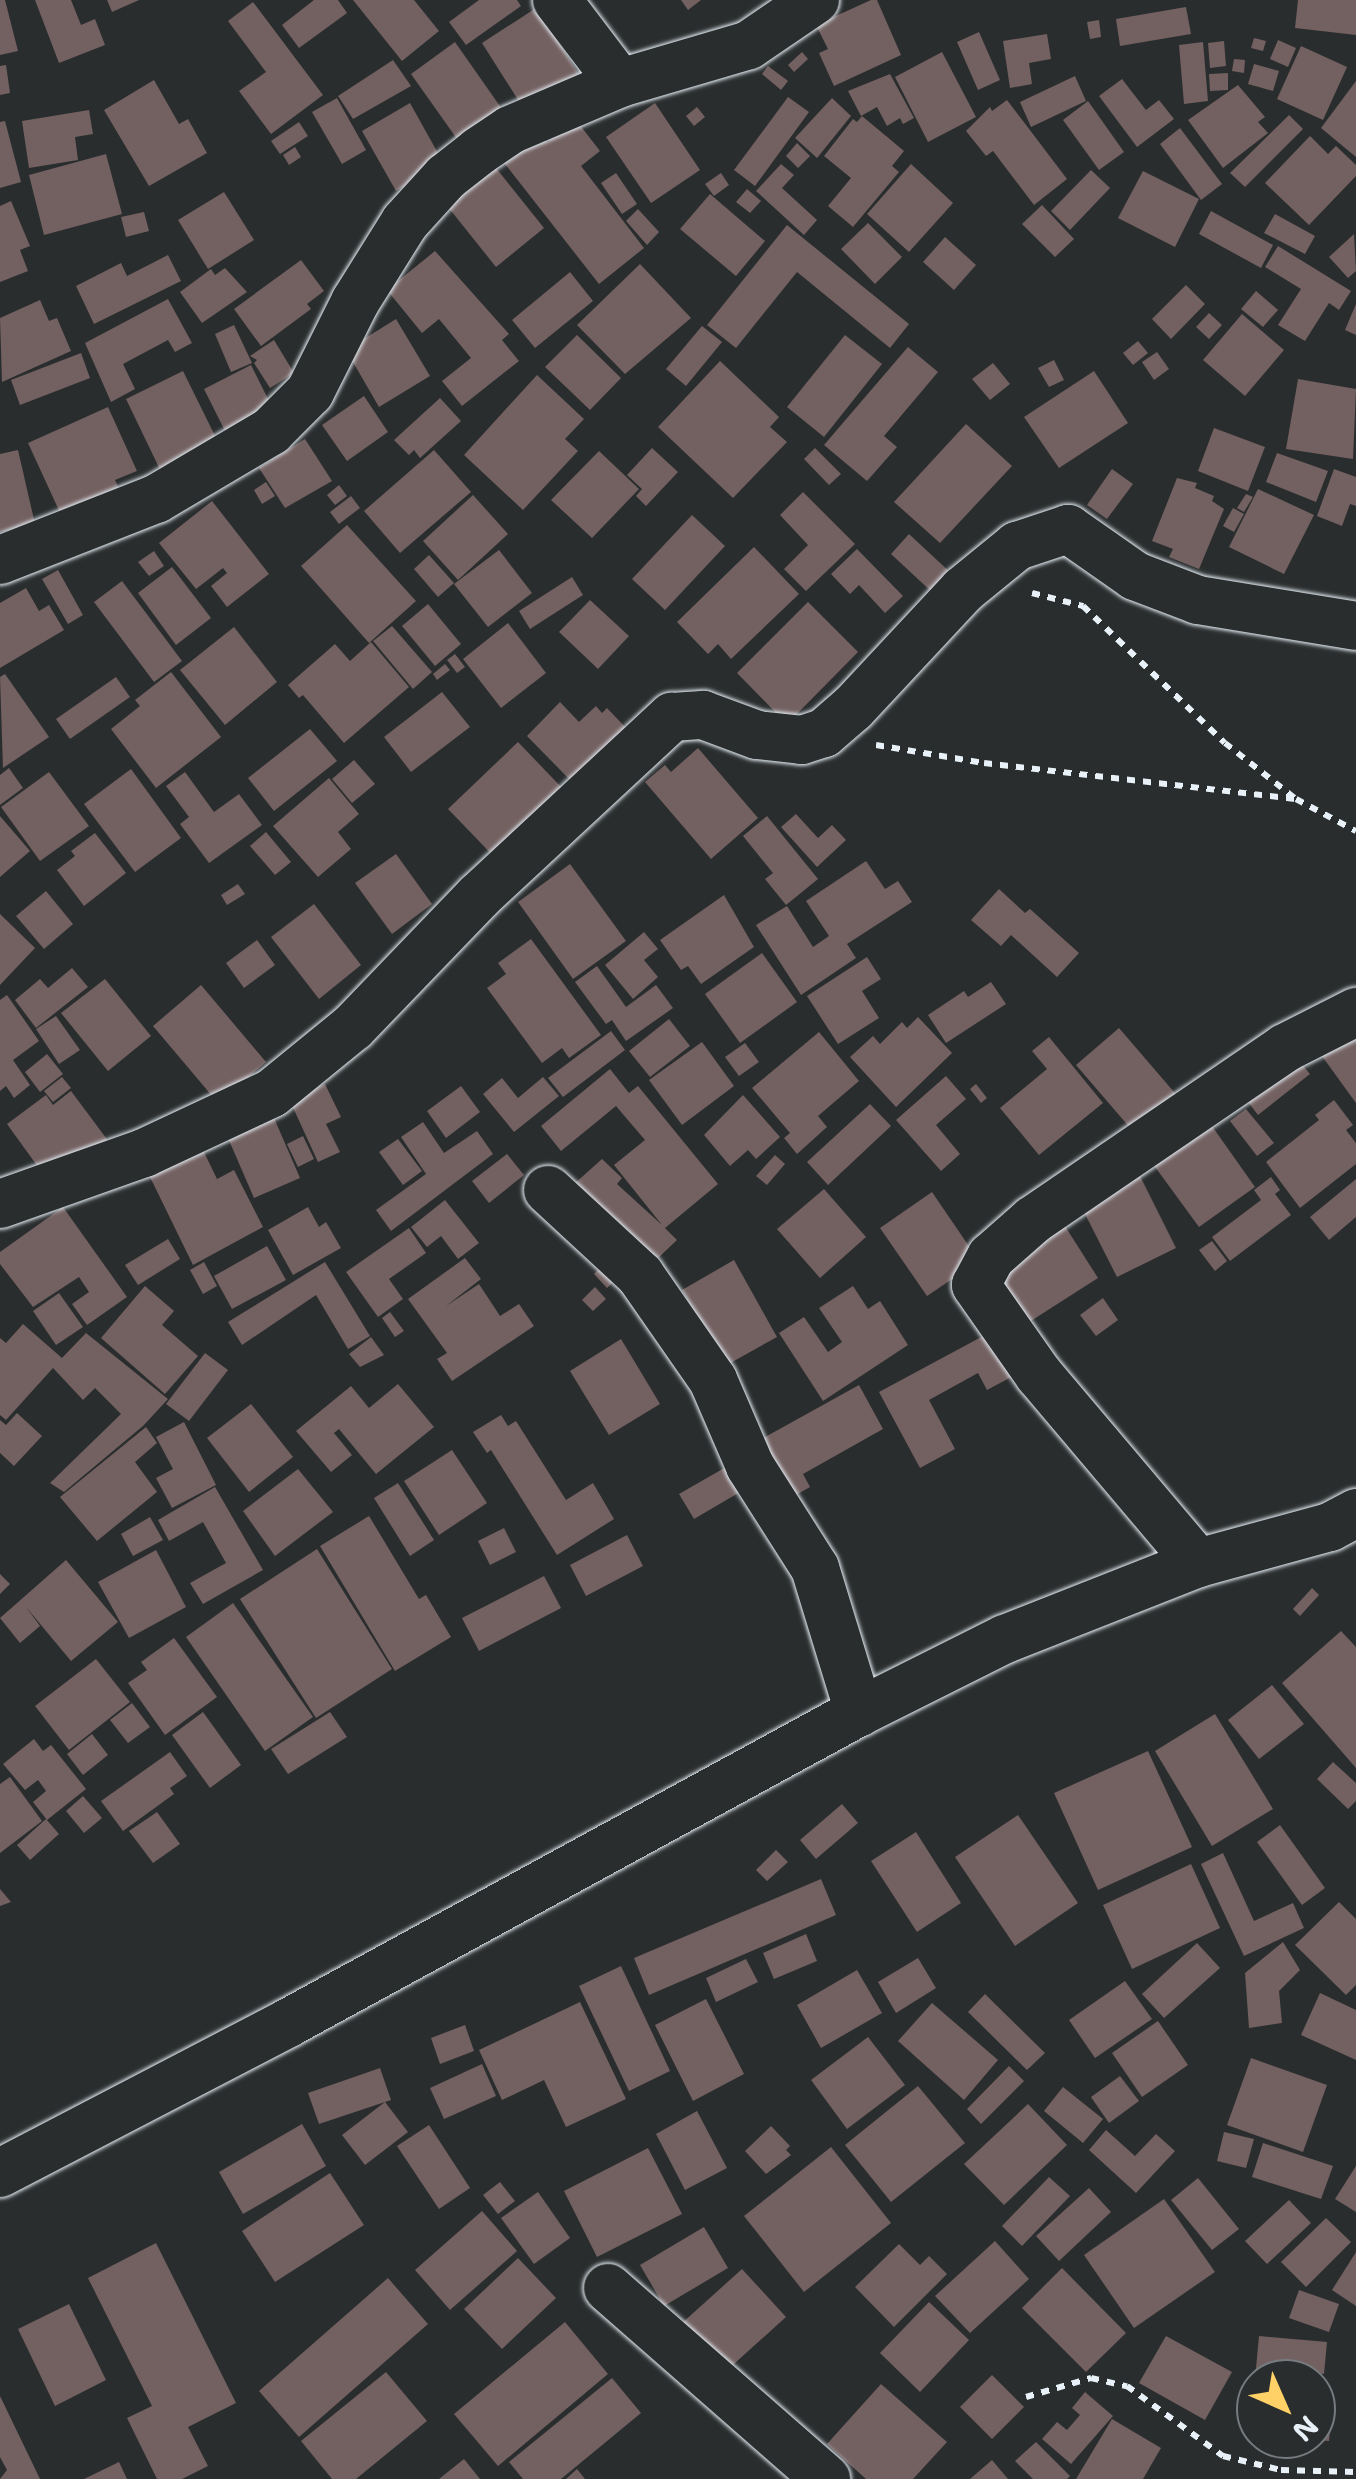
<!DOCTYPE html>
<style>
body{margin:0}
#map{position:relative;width:1356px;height:2479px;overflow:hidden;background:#2a2d2e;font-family:"Shantell Sans",sans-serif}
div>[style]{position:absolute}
.building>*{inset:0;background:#736060}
.path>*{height:6px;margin-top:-3px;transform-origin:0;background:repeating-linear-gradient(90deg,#e8f1f8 0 8px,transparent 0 16px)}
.roads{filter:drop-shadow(0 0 2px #e8f1f8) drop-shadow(0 0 2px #e8f1f8)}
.minor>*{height:48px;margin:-24px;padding:0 24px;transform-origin:24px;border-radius:24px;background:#2a2d2e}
span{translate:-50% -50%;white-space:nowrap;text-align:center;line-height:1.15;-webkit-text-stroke:9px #2a2d2e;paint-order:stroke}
.north{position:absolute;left:1236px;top:2359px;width:100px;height:100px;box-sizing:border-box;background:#2a2d2e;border:2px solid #767b7f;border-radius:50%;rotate:135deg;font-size:28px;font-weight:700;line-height:40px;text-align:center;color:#e8f1f8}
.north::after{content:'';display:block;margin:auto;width:35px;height:45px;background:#ffd166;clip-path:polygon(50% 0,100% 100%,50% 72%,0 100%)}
</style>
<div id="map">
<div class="building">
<i style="clip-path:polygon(0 0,5px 0,18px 51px,0 55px)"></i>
<i style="clip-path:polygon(35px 0,71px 0,81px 25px,95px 19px,105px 45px,59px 63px)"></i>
<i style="clip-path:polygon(107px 0,139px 0,112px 12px)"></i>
<i style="clip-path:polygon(314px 0,338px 0,347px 13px,299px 48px,282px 25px)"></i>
<i style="clip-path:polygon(353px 0,414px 0,439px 31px,402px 61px)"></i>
<i style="clip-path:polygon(479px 0,517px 0,521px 6px,466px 45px,449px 22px)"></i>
<i style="clip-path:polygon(681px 0,701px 0,688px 10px)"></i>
<i style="clip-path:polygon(871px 0,877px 0,901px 55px,834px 86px,819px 53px,828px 49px,816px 25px)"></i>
<i style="clip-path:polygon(1298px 0,1356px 0,1356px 35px,1295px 28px)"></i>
<i style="clip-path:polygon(253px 2px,323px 95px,271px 134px,239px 91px,266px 72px,228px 21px)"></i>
<i style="clip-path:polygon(1186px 7px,1191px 34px,1120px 46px,1116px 19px)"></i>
<i style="clip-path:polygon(536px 8px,582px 79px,527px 114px,482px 43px)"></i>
<i style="clip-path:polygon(1099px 20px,1101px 37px,1090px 39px,1087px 22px)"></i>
<i style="clip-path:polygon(979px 32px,1000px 80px,978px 90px,957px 42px)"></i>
<i style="clip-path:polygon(1047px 34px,1051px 59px,1029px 63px,1032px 84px,1010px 88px,1003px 41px)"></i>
<i style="clip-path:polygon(1254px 38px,1266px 41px,1263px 51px,1251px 48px)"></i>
<i style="clip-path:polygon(1278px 40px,1296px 48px,1288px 67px,1270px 59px)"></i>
<i style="clip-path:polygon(1224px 41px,1226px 66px,1210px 68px,1208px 43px)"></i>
<i style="clip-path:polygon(455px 42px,511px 122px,467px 153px,411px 74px)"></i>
<i style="clip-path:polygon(1203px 42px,1208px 101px,1184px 104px,1179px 45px)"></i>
<i style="clip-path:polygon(1301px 46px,1347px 67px,1323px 120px,1277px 99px)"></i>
<i style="clip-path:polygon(802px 52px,808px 59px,794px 72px,788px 65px)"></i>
<i style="clip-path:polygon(942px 52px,976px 117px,928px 142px,895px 77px)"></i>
<i style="clip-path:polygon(1234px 59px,1245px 60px,1244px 73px,1232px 71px)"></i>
<i style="clip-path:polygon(393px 60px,411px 86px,353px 119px,338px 96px)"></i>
<i style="clip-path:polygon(1254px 64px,1279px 71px,1273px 91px,1248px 84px)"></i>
<i style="clip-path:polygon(6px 65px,10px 93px,0 95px,0 66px)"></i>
<i style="clip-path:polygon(768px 66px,788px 81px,781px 90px,762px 74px)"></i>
<i style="clip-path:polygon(1228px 73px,1228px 90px,1210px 91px,1209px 74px)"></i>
<i style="clip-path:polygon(890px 74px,914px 118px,903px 124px,900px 118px,887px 126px,877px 107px,861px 116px,848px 91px)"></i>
<i style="clip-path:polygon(1075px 76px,1086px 101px,1031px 127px,1020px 102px)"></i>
<i style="clip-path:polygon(1122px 79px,1146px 110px,1159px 100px,1174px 119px,1137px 147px,1099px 96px)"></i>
<i style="clip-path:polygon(154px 80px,179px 124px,188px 119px,207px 153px,149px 186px,104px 110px)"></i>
<i style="clip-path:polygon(1356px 81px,1356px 157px,1321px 128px)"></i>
<i style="clip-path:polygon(1238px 85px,1265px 117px,1258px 122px,1268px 133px,1223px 168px,1188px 120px)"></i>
<i style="clip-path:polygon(788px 97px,809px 112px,755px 186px,734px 170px)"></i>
<i style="clip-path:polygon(337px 98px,366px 150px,342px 164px,312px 112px)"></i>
<i style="clip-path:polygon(832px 98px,851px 116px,817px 158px,795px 138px)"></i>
<i style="clip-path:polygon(1007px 100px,1067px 179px,1034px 205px,993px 151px,986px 156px,966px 131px,990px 107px,992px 111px)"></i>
<i style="clip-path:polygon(1088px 101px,1124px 152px,1099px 170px,1063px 120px)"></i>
<i style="clip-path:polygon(410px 103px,444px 164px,396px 191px,362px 131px)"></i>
<i style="clip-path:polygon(655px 103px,700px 170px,651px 203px,606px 137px)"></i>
<i style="clip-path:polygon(697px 107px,705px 117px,694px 126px,686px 116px)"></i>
<i style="clip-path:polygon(89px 110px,93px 134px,75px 137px,78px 160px,29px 168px,22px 121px)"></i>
<i style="clip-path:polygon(1289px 115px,1303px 129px,1245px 187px,1230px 173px)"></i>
<i style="clip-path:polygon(862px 116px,904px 151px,892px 166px,899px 172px,853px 227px,828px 206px,851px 178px,824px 156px,853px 119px,857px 122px)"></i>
<i style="clip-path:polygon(576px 120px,600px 151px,581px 166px,644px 248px,599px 284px,502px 160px,539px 132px,547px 142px)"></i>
<i style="clip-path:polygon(5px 121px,21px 182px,0 188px,0 122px)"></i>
<i style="clip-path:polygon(299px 122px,308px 136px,280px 154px,271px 141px)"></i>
<i style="clip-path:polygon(1180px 128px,1222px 184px,1201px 200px,1160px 144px)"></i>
<i style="clip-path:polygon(1310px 136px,1328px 154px,1336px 146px,1356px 165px,1356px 176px,1309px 225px,1265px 183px)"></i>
<i style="clip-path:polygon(797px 143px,810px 156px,798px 168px,786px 156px)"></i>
<i style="clip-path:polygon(295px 147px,301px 157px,289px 165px,283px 155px)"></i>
<i style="clip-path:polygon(106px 154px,122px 214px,44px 235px,29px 175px)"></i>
<i style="clip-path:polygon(781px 164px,794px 175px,782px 188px,817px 220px,804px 235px,756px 191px)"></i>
<i style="clip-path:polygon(911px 164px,953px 203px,909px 252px,867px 214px)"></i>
<i style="clip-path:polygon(496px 168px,544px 228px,496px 267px,448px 207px)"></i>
<i style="clip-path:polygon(1091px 170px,1110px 188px,1070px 230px,1051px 211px)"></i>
<i style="clip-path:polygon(1143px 171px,1199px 199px,1175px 247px,1118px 218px)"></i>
<i style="clip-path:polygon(616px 173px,637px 204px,622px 214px,601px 183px)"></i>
<i style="clip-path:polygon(721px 173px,729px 185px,714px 196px,705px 184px)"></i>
<i style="clip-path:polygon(747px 189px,761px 201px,750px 213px,736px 202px)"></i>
<i style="clip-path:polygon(224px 192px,254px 240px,208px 269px,178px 220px)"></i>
<i style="clip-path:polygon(710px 194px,765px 241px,736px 276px,680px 229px)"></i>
<i style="clip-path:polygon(11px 201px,30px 246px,20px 250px,28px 271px,0 282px,0 206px)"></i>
<i style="clip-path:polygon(1042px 205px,1074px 239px,1055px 257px,1022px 224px)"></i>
<i style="clip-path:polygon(638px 209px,659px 232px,647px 245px,626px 221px)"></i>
<i style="clip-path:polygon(1211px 211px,1273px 245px,1261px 268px,1199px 234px)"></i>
<i style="clip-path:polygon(144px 212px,149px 231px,126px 237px,121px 217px)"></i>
<i style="clip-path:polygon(1275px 214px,1315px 236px,1305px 254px,1264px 233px)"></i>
<i style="clip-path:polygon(868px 223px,902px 257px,875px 284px,841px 249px)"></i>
<i style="clip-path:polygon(787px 225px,909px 324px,890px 348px,797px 272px,736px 348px,707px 325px)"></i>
<i style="clip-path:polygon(1354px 234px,1356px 271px,1348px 278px,1329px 257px)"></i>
<i style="clip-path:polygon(945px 237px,976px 265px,954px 290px,923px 262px)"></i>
<i style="clip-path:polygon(1278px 246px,1351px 291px,1339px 310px,1329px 303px,1305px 341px,1278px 325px,1301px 289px,1265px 267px)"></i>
<i style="clip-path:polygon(435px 251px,509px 334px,502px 340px,519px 361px,462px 406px,442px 381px,471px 358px,439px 319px,422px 333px,387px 290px)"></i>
<i style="clip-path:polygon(168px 255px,181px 281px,94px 324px,76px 286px,121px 263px,127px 276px)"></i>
<i style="clip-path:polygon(301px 260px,324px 291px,307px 304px,311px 309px,261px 346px,234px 309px)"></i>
<i style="clip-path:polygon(640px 264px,691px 318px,625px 374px,577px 325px)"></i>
<i style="clip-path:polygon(225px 268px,247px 292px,202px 323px,180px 292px,211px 269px,215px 275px)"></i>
<i style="clip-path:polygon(570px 272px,593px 301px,535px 348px,512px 320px)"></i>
<i style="clip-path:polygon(1186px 285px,1205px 304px,1171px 339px,1152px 319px)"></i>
<i style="clip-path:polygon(1256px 291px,1278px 310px,1263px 327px,1241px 309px)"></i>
<i style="clip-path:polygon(168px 299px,192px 343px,175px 352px,168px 340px,123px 364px,135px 389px,111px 402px,85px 343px)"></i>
<i style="clip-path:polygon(40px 300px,49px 321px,57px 318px,71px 351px,2px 382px,0 318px)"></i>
<i style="clip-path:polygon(1356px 304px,1356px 335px,1345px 330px)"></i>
<i style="clip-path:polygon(1209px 313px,1222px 325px,1209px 339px,1196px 327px)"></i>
<i style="clip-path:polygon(1242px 314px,1284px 350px,1245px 396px,1203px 360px)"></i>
<i style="clip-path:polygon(396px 319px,430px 376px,379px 407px,346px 350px)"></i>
<i style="clip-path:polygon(234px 325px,252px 363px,231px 372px,215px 334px)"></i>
<i style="clip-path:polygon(702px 326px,722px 342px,686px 386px,666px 369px)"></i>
<i style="clip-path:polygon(577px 335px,621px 378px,590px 410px,545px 367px)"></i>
<i style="clip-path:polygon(845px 335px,882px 364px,824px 437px,787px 407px)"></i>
<i style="clip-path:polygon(274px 340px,294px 373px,270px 388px,254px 363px,257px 360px,250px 356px)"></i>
<i style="clip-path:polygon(1138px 341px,1148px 353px,1133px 365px,1123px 353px)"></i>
<i style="clip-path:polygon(908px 347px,938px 372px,884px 436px,897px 447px,867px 481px,824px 445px)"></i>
<i style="clip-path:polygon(1157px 352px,1169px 369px,1154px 380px,1142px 362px)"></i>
<i style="clip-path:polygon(81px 353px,90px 378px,20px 405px,11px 380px)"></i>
<i style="clip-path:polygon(1054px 360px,1064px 380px,1049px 387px,1038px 368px)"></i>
<i style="clip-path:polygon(720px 361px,779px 417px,770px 427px,787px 442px,733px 498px,658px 427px)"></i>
<i style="clip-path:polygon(993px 363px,1010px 384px,990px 400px,972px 379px)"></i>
<i style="clip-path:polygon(251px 365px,272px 407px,225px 431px,204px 389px)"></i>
<i style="clip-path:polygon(183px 371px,223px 452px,165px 480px,126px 399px)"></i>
<i style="clip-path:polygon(1094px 371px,1128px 423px,1059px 468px,1024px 417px)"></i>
<i style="clip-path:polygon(537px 375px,584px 419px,565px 439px,578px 451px,523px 510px,464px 455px)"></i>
<i style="clip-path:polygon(1298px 379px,1356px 389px,1353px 459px,1286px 449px)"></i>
<i style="clip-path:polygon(364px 396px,388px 432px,347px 461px,322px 425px)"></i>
<i style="clip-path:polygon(440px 398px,461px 421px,420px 458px,414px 450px,409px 455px,394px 440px)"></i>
<i style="clip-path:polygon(108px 407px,137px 471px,115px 480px,120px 491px,62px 517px,28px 443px)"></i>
<i style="clip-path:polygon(966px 424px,1012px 466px,940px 543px,894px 502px)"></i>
<i style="clip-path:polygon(1214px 428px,1265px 447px,1248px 491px,1198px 471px)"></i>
<i style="clip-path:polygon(305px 439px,332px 481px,285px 508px,259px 468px)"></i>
<i style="clip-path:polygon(652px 448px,678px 472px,646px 506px,636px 496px,642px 489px,627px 475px)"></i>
<i style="clip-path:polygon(815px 448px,841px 474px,829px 485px,804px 459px)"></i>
<i style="clip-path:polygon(18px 450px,35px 524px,0 532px,0 454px)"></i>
<i style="clip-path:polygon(434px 450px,471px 492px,400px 553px,364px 511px)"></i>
<i style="clip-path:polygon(599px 451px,639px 489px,592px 538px,551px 500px)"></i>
<i style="clip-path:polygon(1277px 453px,1328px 471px,1316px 502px,1266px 482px)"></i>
<i style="clip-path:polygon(1112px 469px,1133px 484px,1107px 519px,1087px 505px)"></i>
<i style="clip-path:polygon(1334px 469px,1356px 477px,1356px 506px,1350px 504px,1342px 526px,1317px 516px)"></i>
<i style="clip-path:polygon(1177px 478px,1197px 483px,1195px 488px,1214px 496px,1212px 501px,1224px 509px,1199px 569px,1169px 557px,1173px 549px,1152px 541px)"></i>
<i style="clip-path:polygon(266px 482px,275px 496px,262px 504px,254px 490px)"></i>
<i style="clip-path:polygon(339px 485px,347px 496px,335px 505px,327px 495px)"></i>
<i style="clip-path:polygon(1258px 489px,1314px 515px,1284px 574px,1229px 547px)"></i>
<i style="clip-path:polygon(803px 492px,855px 544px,806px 591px,784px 569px,808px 545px,780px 515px)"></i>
<i style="clip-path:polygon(1246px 494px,1253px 497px,1244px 512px,1237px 508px)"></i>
<i style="clip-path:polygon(473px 495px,508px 534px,458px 580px,423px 541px)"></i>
<i style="clip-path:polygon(351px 496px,360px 508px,339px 524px,330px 512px)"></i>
<i style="clip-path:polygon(212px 501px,269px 574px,227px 607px,211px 586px,227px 573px,223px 568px,196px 589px,159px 543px)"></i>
<i style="clip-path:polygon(1233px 508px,1244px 514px,1234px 532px,1223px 526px)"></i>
<i style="clip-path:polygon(692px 515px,725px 546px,665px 610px,632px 579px)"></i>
<i style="clip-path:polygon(347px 525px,416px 601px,369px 643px,301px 566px)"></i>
<i style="clip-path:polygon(909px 534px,952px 574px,934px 594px,891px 554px)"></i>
<i style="clip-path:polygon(754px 547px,799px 594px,731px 659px,718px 644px,708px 654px,677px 622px)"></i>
<i style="clip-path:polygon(857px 549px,903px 596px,885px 613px,859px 585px,850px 594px,831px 574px)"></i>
<i style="clip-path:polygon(499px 550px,532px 593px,488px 627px,454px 584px)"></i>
<i style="clip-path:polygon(154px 551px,164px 566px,149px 576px,138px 562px)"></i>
<i style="clip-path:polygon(429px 555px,454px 583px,438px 597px,414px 569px)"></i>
<i style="clip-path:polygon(172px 567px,211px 618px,176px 645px,138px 593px)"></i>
<i style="clip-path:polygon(58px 570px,83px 615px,68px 624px,42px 579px)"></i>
<i style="clip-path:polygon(572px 577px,583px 595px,530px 629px,519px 611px)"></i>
<i style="clip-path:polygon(122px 581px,182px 661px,154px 682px,94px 602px)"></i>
<i style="clip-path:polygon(26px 588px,39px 611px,49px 605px,64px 630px,0 668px,0 603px)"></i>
<i style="clip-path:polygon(590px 600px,629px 636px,598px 669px,559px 632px)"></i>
<i style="clip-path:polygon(808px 602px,858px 652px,787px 724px,737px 673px)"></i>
<i style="clip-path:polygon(428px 604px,461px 644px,435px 666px,402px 626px)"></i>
<i style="clip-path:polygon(508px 623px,546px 673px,501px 708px,463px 659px)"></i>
<i style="clip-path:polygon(392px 626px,432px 672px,413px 689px,373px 641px)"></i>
<i style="clip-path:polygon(234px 627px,277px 682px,225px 725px,180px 670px)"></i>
<i style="clip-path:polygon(371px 642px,409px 687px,344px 743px,303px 695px,299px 698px,288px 685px,335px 644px,350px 661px)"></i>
<i style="clip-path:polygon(455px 654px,465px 667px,457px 673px,447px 660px)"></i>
<i style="clip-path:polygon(445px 664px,450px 670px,437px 680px,433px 674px)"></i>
<i style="clip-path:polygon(171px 672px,221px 737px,156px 788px,111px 729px,140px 706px,135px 700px)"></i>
<i style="clip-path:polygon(5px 674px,49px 737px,3px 768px,0 677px)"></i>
<i style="clip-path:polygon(116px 677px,130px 697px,70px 739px,56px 719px)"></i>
<i style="clip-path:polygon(442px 692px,470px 727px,411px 772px,384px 737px)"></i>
<i style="clip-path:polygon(560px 702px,579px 722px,596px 706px,602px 713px,607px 708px,627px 729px,572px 782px,527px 736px)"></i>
<i style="clip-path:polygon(310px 729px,337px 761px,274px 811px,248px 778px)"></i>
<i style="clip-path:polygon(518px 742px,565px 791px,501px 864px,448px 809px)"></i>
<i style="clip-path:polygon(698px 748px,758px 818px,711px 859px,645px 782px,665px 765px,671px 772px)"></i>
<i style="clip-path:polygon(354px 760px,375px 784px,352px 803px,332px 779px)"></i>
<i style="clip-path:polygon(9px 768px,23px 788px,0 805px,0 775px)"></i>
<i style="clip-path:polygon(131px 769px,181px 838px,135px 872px,84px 804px)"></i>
<i style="clip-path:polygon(49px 772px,89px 826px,40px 861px,1px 807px)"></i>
<i style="clip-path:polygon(185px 772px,214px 812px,239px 794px,262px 825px,209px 863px,180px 824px,189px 817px,166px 786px)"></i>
<i style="clip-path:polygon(329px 778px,359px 814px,338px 832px,351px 849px,318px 877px,273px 826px)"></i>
<i style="clip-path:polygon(796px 814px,818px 838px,832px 825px,846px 840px,817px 867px,781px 827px)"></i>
<i style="clip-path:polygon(0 816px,30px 851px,0 877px)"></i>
<i style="clip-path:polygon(767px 816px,818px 879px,786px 905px,765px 879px,773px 873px,743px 836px)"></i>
<i style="clip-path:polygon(266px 832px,291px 862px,275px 875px,250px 846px)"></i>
<i style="clip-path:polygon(95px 833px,126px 873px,84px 906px,57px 870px,75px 856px,71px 851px)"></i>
<i style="clip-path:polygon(396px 854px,432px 904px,392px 934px,355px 883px)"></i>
<i style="clip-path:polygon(866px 861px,885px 889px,898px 881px,912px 902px,847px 944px,856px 958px,801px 995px,756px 925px,787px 906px,813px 947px,829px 936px,806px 901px)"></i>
<i style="clip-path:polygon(570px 864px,626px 941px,573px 979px,518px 902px)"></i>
<i style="clip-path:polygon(238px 884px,245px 894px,227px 905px,221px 895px)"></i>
<i style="clip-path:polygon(999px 889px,1025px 913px,1030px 909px,1079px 953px,1057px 977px,1011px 935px,1001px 946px,971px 920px)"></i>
<i style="clip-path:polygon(46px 891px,73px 924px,44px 949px,16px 916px)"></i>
<i style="clip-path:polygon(724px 895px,754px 947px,701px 984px,688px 966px,681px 970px,660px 940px)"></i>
<i style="clip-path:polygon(314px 904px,361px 965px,319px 999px,271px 937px)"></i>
<i style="clip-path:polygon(0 914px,35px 948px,0 985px)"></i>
<i style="clip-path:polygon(644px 932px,658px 949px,644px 960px,658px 977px,633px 999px,605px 965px)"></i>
<i style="clip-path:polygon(531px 939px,601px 1035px,569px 1058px,562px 1048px,542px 1063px,487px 988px,506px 974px,498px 963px)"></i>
<i style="clip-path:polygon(257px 940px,275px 965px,244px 988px,226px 963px)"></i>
<i style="clip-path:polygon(762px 953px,797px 1002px,740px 1043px,705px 994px)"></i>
<i style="clip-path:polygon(867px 957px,881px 979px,862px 991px,879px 1018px,838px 1044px,807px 996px)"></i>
<i style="clip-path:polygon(597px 966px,626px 1007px,656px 985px,673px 1008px,626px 1041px,612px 1020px,606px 1024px,575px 982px)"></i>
<i style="clip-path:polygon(72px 968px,88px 987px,36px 1028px,15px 1000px,40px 979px,48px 988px)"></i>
<i style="clip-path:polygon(105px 979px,151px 1036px,108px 1071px,61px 1013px)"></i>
<i style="clip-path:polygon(991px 982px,1006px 1004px,946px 1043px,928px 1015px,964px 991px,968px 997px)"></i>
<i style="clip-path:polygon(201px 985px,266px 1062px,218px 1103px,153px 1026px)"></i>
<i style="clip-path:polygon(7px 995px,39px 1041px,13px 1060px,30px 1085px,14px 1098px,6px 1086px,0 1091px,0 1000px)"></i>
<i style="clip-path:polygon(56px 1016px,80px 1050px,59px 1064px,36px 1029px)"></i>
<i style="clip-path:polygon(918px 1017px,952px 1053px,896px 1107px,850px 1057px,873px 1036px,880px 1044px,902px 1022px,907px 1028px)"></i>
<i style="clip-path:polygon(669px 1019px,690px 1046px,650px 1077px,629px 1051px)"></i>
<i style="clip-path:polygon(1356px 1026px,1356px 1103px,1319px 1052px)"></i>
<i style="clip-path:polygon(1119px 1028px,1180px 1099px,1137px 1136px,1076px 1065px)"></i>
<i style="clip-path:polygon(611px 1031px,625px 1050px,563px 1097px,548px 1078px)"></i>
<i style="clip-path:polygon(819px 1032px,859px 1081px,818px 1116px,827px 1127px,797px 1154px,784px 1138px,790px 1133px,752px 1088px)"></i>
<i style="clip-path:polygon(1049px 1037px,1103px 1103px,1039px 1155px,1000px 1108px,1047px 1069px,1032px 1051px)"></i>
<i style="clip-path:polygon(702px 1042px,734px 1086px,682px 1125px,649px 1080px)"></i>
<i style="clip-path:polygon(745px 1043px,759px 1062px,739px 1076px,725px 1057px)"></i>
<i style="clip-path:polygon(47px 1054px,63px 1074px,40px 1092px,25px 1072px)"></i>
<i style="clip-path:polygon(1293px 1054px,1310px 1074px,1258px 1115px,1242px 1094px)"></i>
<i style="clip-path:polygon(610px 1069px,629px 1093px,638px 1086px,718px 1184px,665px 1228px,677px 1240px,657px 1259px,564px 1193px,602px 1159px,622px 1178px,617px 1184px,662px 1225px,614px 1165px,645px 1140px,616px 1106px,561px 1151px,541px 1126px)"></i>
<i style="clip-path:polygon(946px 1076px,966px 1099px,936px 1125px,960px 1154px,941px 1171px,896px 1120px)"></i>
<i style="clip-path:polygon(62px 1077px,71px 1088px,53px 1102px,44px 1091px)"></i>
<i style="clip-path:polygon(543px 1077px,559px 1096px,514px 1132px,483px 1094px,502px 1078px,518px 1098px)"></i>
<i style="clip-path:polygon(325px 1084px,341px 1117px,326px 1124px,340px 1152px,318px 1162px,290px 1101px)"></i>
<i style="clip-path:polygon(976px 1084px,987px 1098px,981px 1103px,970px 1089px)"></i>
<i style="clip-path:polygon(461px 1086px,480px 1112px,446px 1138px,427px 1111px)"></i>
<i style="clip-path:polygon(71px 1091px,118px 1154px,51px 1185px,7px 1124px,46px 1095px,53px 1105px)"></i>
<i style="clip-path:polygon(743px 1095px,780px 1137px,756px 1159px,748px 1150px,730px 1166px,704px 1135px)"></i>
<i style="clip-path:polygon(1334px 1100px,1353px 1125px,1346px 1130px,1356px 1143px,1356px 1164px,1300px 1208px,1266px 1162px,1319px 1120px,1315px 1115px)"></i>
<i style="clip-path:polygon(870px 1104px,891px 1126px,828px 1185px,807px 1162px)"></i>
<i style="clip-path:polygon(1246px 1109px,1274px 1143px,1257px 1156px,1230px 1121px)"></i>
<i style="clip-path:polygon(271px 1111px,300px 1178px,254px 1198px,228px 1138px)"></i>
<i style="clip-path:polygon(1207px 1119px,1255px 1187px,1199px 1227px,1150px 1160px)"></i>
<i style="clip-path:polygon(423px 1122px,444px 1153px,477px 1131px,493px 1154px,391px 1231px,376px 1210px,426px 1174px,401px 1137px)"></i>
<i style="clip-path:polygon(303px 1136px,314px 1159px,298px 1167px,287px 1144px)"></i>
<i style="clip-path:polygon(398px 1139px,422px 1171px,403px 1185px,379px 1152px)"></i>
<i style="clip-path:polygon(203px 1150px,217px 1179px,234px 1170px,263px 1227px,193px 1265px,150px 1177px)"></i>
<i style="clip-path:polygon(507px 1154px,524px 1175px,489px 1203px,472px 1181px)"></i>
<i style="clip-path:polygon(775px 1155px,785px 1164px,767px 1185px,756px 1176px)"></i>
<i style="clip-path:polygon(1140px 1176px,1176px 1248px,1117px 1277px,1081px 1206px)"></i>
<i style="clip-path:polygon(1271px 1177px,1280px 1190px,1275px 1194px,1291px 1215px,1230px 1261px,1212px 1237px,1261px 1200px,1254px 1190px)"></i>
<i style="clip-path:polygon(1356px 1179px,1356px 1217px,1329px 1240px,1310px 1217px)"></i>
<i style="clip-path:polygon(824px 1189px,866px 1237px,820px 1278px,777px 1229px)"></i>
<i style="clip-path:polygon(932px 1192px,979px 1261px,927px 1296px,880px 1228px)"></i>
<i style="clip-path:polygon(445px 1200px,479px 1243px,458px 1259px,441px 1236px,427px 1247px,411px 1227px)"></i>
<i style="clip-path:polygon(63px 1207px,127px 1297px,87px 1325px,72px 1304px,89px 1292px,79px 1277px,33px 1307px,0 1264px,0 1252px)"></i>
<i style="clip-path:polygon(308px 1207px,319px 1227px,326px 1222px,341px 1248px,293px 1275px,268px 1230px)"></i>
<i style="clip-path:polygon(1063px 1223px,1098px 1278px,1012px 1333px,986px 1282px)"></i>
<i style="clip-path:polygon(409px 1228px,426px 1253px,389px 1279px,403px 1299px,378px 1317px,346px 1272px)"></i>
<i style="clip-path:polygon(168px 1239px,180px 1259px,138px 1285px,125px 1265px)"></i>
<i style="clip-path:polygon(1212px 1241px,1227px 1261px,1215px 1271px,1199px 1250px)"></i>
<i style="clip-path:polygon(267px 1246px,286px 1280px,232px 1309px,214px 1276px)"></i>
<i style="clip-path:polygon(612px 1255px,626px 1270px,607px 1288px,594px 1274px)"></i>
<i style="clip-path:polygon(465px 1258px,481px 1279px,446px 1306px,479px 1284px,500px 1316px,519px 1304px,534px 1326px,452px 1381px,437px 1359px,447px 1353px,408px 1299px)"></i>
<i style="clip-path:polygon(734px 1260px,777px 1337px,725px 1366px,682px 1290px)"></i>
<i style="clip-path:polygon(204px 1262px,217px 1286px,203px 1294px,190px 1270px)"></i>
<i style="clip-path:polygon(325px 1262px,370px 1336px,348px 1349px,316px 1295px,242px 1345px,228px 1322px)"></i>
<i style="clip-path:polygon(145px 1286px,174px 1311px,162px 1325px,198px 1356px,165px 1394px,101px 1338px)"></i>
<i style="clip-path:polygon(853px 1286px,868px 1309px,880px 1301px,908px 1345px,823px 1401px,779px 1333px,804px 1317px,828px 1352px,842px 1342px,819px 1308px)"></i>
<i style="clip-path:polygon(595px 1287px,606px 1299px,593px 1311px,582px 1300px)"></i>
<i style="clip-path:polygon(59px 1293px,83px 1327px,56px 1345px,33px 1311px)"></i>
<i style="clip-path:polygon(1103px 1298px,1118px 1320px,1096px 1336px,1080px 1315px)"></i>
<i style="clip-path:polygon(390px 1312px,404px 1331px,395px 1337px,382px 1318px)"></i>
<i style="clip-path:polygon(23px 1324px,62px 1358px,86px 1333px,168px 1399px,143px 1426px,64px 1492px,50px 1483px,121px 1414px,95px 1388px,83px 1400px,53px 1368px,6px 1420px,0 1415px,0 1338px,6px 1343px)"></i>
<i style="clip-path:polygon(998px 1328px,1021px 1372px,987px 1390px,978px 1373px,929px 1400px,955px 1449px,920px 1468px,879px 1392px)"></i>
<i style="clip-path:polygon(371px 1337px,384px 1355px,360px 1367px,349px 1354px)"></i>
<i style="clip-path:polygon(621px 1339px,660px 1404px,609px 1435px,570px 1371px)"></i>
<i style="clip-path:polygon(205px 1353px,228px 1370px,189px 1421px,166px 1404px)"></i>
<i style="clip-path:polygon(398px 1384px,434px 1427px,376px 1474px,339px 1429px,334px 1433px,352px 1455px,331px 1472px,296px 1431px,351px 1386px,369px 1408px)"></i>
<i style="clip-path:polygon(859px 1385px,883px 1429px,803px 1474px,810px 1487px,780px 1504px,747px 1447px)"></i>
<i style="clip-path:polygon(251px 1404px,293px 1457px,249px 1492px,207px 1438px)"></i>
<i style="clip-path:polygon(17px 1413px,42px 1436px,14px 1466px,0 1453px,0 1420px,6px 1425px)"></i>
<i style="clip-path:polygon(501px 1415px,508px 1426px,516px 1421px,566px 1500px,593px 1483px,614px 1519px,557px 1555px,491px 1450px,487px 1453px,473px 1432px)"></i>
<i style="clip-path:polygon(184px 1422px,216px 1485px,172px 1508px,156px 1478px,173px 1469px,156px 1437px)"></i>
<i style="clip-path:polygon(146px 1427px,157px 1443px,135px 1462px,157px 1492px,97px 1541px,60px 1497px)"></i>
<i style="clip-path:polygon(452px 1450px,487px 1503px,439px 1535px,404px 1481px)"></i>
<i style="clip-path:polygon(740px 1459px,740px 1492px,694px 1519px,679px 1494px)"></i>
<i style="clip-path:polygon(298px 1469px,333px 1512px,275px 1556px,243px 1511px)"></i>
<i style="clip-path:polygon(398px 1483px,434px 1540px,410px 1556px,374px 1498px)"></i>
<i style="clip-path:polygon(215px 1487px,263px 1570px,203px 1604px,190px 1583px,226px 1563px,203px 1522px,169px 1541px,158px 1520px)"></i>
<i style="clip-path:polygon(369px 1516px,419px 1599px,426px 1595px,451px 1637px,395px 1671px,320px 1546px)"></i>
<i style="clip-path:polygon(150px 1517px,163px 1540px,133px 1556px,121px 1534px)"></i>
<i style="clip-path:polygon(504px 1528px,516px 1552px,490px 1565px,478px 1541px)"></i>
<i style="clip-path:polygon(627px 1535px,643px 1566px,586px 1596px,570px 1565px)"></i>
<i style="clip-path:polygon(317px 1549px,392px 1669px,316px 1718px,240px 1599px)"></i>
<i style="clip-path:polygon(156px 1550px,186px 1607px,129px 1638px,98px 1582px)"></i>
<i style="clip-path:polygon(66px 1560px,118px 1622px,71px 1661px,26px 1607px,40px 1626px,20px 1643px,0 1618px)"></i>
<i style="clip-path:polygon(0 1574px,10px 1584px,0 1594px)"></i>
<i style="clip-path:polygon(544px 1576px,561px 1608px,479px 1651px,462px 1618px)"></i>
<i style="clip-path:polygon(1312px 1588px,1319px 1595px,1300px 1616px,1293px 1609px)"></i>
<i style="clip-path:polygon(233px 1603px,313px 1717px,265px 1751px,186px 1637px)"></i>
<i style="clip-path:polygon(1341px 1631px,1356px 1647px,1356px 1768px,1282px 1683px)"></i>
<i style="clip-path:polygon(174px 1638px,217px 1697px,165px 1735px,128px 1683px,147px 1670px,141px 1662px)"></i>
<i style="clip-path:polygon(96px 1659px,130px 1702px,69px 1750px,35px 1706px)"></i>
<i style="clip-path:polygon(1272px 1685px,1304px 1724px,1259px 1759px,1228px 1720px)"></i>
<i style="clip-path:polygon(132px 1703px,150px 1727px,128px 1743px,110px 1720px)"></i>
<i style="clip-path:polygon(203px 1712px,241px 1765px,210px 1788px,172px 1735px)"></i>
<i style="clip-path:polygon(330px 1712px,347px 1737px,288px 1774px,271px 1749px)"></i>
<i style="clip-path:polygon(1215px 1714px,1273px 1809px,1212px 1846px,1155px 1751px)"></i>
<i style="clip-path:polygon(92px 1734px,108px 1755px,83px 1775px,67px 1754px)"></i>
<i style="clip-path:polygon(34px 1739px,43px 1751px,51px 1745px,86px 1789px,47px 1820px,33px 1802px,46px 1791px,38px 1780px,25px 1790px,3px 1764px)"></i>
<i style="clip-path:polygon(1148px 1751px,1192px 1847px,1098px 1890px,1054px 1793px)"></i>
<i style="clip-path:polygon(170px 1752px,187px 1776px,170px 1788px,174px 1794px,123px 1831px,101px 1801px)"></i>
<i style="clip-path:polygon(1333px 1762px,1356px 1783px,1356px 1801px,1348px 1809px,1317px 1779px)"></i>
<i style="clip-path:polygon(10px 1777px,42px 1821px,0 1853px,0 1784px)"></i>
<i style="clip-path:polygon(83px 1796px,102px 1818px,84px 1833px,66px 1811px)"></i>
<i style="clip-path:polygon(842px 1804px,858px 1823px,816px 1859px,800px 1840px)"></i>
<i style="clip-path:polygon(157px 1812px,180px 1844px,153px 1863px,129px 1831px)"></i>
<i style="clip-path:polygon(1018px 1815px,1078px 1903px,1015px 1946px,955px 1857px)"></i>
<i style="clip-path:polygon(46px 1819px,59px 1834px,30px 1860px,17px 1845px)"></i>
<i style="clip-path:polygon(1280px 1825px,1325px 1888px,1302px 1905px,1257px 1842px)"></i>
<i style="clip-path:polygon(916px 1832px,961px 1903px,917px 1932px,871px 1861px)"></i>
<i style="clip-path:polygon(776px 1850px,788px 1862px,767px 1881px,756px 1870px)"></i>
<i style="clip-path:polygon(1223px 1853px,1254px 1921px,1293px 1903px,1304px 1928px,1244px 1956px,1201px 1864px)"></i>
<i style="clip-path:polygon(1191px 1864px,1220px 1928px,1132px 1969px,1103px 1905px)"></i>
<i style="clip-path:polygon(821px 1879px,836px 1915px,649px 1995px,634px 1958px)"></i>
<i style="clip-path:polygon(0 1889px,11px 1902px,0 1906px)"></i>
<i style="clip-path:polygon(1339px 1902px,1356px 1919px,1356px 1985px,1346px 1995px,1295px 1945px)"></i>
<i style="clip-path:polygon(806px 1934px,817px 1961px,774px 1979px,763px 1953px)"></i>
<i style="clip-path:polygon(1283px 1942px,1300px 1970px,1279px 1991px,1282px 2023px,1249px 2028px,1245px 1973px)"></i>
<i style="clip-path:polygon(1197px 1943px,1220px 1968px,1164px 2018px,1142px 1994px)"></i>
<i style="clip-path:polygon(918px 1958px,936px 1988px,896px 2013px,878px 1982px)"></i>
<i style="clip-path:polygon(746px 1959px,758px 1982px,716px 2002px,706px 1978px)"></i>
<i style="clip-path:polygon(621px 1966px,670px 2071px,629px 2091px,579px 1986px)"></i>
<i style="clip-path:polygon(857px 1970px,882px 2013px,821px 2048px,797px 2005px)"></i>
<i style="clip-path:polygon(1125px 1981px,1152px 2019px,1095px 2058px,1069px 2020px)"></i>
<i style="clip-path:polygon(1320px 1993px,1356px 2010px,1356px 2060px,1301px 2035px)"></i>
<i style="clip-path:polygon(985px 1994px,1045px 2053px,1027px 2070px,968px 2012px)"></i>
<i style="clip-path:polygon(706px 1999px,744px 2074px,693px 2101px,655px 2025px)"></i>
<i style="clip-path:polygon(580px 2002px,626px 2099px,566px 2127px,544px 2080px,502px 2100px,479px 2050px)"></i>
<i style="clip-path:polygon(932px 2003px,998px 2060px,964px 2100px,898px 2041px)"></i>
<i style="clip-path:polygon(1158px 2021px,1188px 2065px,1142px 2097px,1112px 2053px)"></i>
<i style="clip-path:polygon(465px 2025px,474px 2051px,440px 2064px,431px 2038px)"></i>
<i style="clip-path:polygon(868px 2037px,905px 2085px,847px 2129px,811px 2080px)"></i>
<i style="clip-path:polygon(1251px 2058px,1327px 2085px,1303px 2152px,1227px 2125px)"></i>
<i style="clip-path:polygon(482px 2064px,496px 2096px,444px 2119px,430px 2088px)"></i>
<i style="clip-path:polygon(1009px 2066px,1024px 2081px,981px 2124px,967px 2109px)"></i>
<i style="clip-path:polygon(380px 2068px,391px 2100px,385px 2102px,408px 2132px,365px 2165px,342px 2135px,385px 2102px,319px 2124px,308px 2093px)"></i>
<i style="clip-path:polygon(1120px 2076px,1139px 2101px,1109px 2123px,1091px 2097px)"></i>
<i style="clip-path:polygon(918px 2086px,965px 2143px,891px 2202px,845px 2145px)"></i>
<i style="clip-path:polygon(1063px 2087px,1103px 2119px,1083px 2143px,1044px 2111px)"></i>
<i style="clip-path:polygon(1028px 2104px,1067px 2145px,1004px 2205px,964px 2164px)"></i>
<i style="clip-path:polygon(697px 2111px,727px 2168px,685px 2190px,656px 2134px)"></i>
<i style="clip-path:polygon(302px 2124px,326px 2166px,243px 2214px,219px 2172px)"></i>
<i style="clip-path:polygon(429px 2125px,470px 2188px,439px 2209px,397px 2146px)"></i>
<i style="clip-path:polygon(771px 2126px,790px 2146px,786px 2150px,791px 2155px,766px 2174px,745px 2151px)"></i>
<i style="clip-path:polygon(1106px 2130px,1135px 2156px,1156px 2134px,1175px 2151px,1136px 2193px,1089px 2150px)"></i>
<i style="clip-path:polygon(1224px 2132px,1254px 2139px,1246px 2168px,1217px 2161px)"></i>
<i style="clip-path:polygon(1263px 2143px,1333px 2166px,1321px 2199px,1252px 2177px)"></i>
<i style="clip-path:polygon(831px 2147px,891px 2223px,804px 2292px,744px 2216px)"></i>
<i style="clip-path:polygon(648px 2148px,682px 2214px,597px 2257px,564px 2191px)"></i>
<i style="clip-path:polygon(1356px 2166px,1356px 2212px,1335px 2199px)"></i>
<i style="clip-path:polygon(330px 2173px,364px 2225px,275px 2282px,242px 2231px)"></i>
<i style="clip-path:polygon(1049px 2177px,1070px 2196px,1022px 2246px,1002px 2226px)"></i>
<i style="clip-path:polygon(1198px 2178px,1239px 2229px,1212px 2250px,1171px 2200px)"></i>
<i style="clip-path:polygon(500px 2182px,515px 2201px,498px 2214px,483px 2195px)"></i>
<i style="clip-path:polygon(1089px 2188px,1111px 2212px,1059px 2261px,1036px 2236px)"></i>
<i style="clip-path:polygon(538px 2192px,570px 2238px,534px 2264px,501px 2218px)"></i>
<i style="clip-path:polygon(1164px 2199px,1215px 2272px,1134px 2328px,1084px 2255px)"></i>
<i style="clip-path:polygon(1289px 2200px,1311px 2223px,1267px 2264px,1245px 2241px)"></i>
<i style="clip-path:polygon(482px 2211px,517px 2251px,450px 2310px,415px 2270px)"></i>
<i style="clip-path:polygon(1326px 2218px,1351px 2242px,1306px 2287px,1281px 2262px)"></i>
<i style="clip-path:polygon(704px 2227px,728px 2268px,664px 2306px,640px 2265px)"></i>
<i style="clip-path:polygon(995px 2241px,1029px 2279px,970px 2333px,935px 2296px)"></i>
<i style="clip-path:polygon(156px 2243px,236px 2403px,188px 2427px,208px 2466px,182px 2479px,157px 2479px,127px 2418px,152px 2406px,88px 2278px)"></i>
<i style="clip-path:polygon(899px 2244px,920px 2265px,929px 2256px,947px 2274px,894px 2327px,855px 2287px)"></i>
<i style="clip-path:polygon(1356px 2252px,1356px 2306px,1332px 2290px)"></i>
<i style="clip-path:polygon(518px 2258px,556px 2298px,502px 2349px,464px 2309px)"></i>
<i style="clip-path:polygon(1062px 2268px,1126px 2333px,1086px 2372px,1022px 2308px)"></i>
<i style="clip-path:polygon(742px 2269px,786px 2317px,724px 2373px,681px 2324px)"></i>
<i style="clip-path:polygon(388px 2278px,428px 2324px,299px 2437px,259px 2391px)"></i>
<i style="clip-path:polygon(1299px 2290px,1339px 2304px,1329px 2332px,1289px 2318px)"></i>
<i style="clip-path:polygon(929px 2302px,969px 2340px,920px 2392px,880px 2353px)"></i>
<i style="clip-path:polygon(69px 2304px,106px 2380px,55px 2406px,18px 2329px)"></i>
<i style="clip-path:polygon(565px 2322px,608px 2374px,498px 2466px,454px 2414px)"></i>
<i style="clip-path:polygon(1166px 2336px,1232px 2372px,1205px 2420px,1139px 2383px)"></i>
<i style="clip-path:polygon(1259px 2336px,1327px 2342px,1324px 2374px,1287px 2371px,1287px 2379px,1255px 2379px)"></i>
<i style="clip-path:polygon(386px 2372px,427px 2421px,356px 2479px,332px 2479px,301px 2441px)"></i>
<i style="clip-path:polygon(992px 2375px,1024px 2407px,992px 2439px,960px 2407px)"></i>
<i style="clip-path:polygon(612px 2378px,641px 2413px,561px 2479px,523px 2479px,509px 2462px)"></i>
<i style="clip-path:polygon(881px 2384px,947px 2442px,913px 2479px,866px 2479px,827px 2444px)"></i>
<i style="clip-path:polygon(1085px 2392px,1113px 2416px,1071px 2464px,1042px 2439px,1057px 2422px,1067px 2430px,1080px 2415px,1072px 2408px)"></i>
<i style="clip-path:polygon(0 2396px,40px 2479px,0 2479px,7px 2470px,0 2457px)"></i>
<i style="clip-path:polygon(1253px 2400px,1256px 2400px,1256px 2435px,1250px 2435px)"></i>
<i style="clip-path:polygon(1316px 2409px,1332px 2410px,1329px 2441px,1316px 2440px)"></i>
<i style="clip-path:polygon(1112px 2419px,1161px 2448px,1143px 2479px,1076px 2479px)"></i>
<i style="clip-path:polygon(1036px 2442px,1070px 2476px,1067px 2479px,1033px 2479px,1015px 2461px)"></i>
<i style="clip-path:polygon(464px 2459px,480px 2479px,439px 2479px)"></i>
<i style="clip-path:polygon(992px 2460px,1008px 2479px,970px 2479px)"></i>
<i style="clip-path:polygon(119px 2462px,127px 2479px,84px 2479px)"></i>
<i style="clip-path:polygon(577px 2469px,585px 2479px,566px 2479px)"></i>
</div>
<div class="path">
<i style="left:1032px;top:593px;width:53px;rotate:14.3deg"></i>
<i style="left:1083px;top:606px;width:197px;rotate:44deg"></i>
<i style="left:1225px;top:743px;width:90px;rotate:38.3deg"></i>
<i style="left:1296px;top:799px;width:68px;rotate:28.1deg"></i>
<i style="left:876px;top:745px;width:109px;rotate:9.5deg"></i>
<i style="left:984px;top:763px;width:313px;rotate:6.6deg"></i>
<i style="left:1026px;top:2397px;width:68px;rotate:-16.3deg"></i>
<i style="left:1091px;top:2378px;width:37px;rotate:13deg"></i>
<i style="left:1127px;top:2386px;width:119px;rotate:36.1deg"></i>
<i style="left:1223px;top:2456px;width:60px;rotate:13.6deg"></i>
<i style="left:1281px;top:2470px;width:75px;rotate:1.5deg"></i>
</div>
<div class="roads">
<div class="minor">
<i style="left:557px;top:0;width:104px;rotate:52.8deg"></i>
<i style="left:0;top:560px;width:168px;rotate:-21.4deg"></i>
<i style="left:156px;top:499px;width:134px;rotate:-30.6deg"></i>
<i style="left:271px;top:431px;width:55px;rotate:-45deg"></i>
<i style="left:310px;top:392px;width:101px;rotate:-63.4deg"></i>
<i style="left:355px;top:302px;width:94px;rotate:-58deg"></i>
<i style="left:405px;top:222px;width:61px;rotate:-47.7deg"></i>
<i style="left:446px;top:177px;width:42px;rotate:-38.2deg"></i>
<i style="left:479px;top:151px;width:37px;rotate:-34deg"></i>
<i style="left:510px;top:130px;width:120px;rotate:-23.1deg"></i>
<i style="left:620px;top:83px;width:134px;rotate:-16.4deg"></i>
<i style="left:749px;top:45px;width:80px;rotate:-34.3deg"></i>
<i style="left:548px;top:1190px;width:125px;rotate:42.7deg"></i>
<i style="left:640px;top:1275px;width:128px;rotate:55.2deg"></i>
<i style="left:713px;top:1380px;width:94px;rotate:66.7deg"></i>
<i style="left:750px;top:1466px;width:121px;rotate:57.5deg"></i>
<i style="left:815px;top:1568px;width:151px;rotate:73deg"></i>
<i style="left:0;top:1204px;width:153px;rotate:-19.5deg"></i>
<i style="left:144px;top:1153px;width:141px;rotate:-25.1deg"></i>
<i style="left:272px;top:1093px;width:104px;rotate:-39.2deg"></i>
<i style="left:353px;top:1027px;width:180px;rotate:-46.1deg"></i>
<i style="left:478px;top:897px;width:265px;rotate:-42.9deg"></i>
<i style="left:672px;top:717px;width:31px;rotate:-4deg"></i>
<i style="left:703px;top:715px;width:58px;rotate:20.3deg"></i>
<i style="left:757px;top:735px;width:45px;rotate:6.3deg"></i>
<i style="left:802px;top:740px;width:23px;rotate:-18deg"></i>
<i style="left:824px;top:733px;width:38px;rotate:-41deg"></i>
<i style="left:853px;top:708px;width:161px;rotate:-47deg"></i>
<i style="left:963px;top:590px;width:70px;rotate:-39.2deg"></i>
<i style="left:1017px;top:546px;width:54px;rotate:-18.4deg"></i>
<i style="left:1068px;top:529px;width:82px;rotate:35deg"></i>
<i style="left:1135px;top:576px;width:67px;rotate:20.9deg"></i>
<i style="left:1198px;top:600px;width:160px;rotate:9.3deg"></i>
<i style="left:1198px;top:1563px;width:246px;rotate:-130.2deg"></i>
<i style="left:1039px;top:1375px;width:110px;rotate:-125deg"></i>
<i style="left:976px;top:1285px;width:32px;rotate:-62deg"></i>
<i style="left:991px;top:1257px;width:56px;rotate:-41.4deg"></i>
<i style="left:1033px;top:1220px;width:305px;rotate:-34.3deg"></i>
<i style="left:1285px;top:1048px;width:80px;rotate:-26.9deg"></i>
<i style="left:0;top:2173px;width:325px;rotate:-27.5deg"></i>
<i style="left:288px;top:2023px;width:650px;rotate:-28.58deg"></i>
<i style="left:859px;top:1712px;width:163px;rotate:-26.6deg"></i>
<i style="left:1005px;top:1639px;width:207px;rotate:-21.5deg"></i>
<i style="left:1198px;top:1563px;width:137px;rotate:-15.3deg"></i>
<i style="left:1330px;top:1527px;width:30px;rotate:-28deg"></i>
<i style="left:608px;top:2288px;width:290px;rotate:41.2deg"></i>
</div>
</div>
<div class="north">N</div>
</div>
